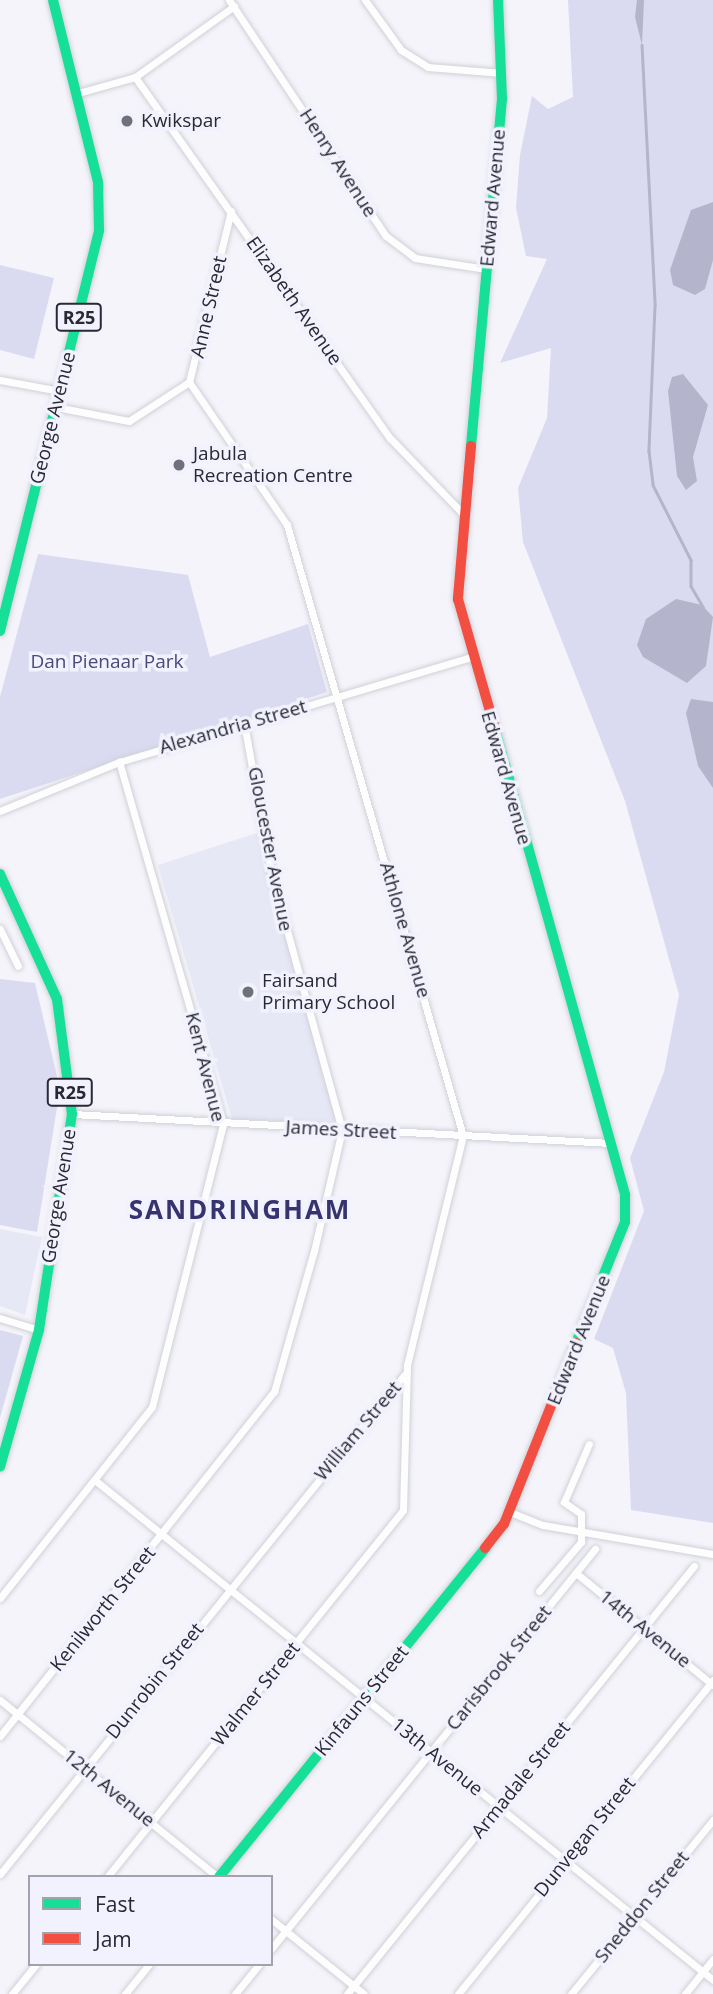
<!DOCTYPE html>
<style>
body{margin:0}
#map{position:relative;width:713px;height:1994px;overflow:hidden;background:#f4f4fa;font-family:"Open Sans",sans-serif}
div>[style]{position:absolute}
.built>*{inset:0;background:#e7e8f6}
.green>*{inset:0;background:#dadbf1}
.water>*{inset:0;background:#b4b4cd}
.stream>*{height:2.5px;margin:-1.25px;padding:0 1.25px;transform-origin:1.25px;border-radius:1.25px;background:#b4b4cd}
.roads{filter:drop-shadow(0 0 2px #d0d1d8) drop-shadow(0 0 2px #d0d1d8)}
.street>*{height:7px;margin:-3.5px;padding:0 3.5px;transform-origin:3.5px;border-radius:3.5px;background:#fdfdfe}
.fast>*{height:10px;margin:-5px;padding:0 5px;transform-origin:5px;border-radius:5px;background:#16e098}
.jam>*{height:10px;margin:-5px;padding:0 5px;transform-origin:5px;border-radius:5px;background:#f24e42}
.dots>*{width:19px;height:19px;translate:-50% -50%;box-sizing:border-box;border:4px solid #f1f2fd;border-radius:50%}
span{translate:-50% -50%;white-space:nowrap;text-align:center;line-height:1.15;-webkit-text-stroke:7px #f1f2fd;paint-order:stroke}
.shield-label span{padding:2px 5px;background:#f1f2fd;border:2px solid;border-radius:5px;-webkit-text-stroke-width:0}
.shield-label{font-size:18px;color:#282933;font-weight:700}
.poi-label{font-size:19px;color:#282933}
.left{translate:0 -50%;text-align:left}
.street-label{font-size:19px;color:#282933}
.park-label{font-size:19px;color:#4a4a7a}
.district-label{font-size:26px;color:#36336e;font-weight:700;letter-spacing:2px}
.legend{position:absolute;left:28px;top:1875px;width:245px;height:91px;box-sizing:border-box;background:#f1f2fd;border:2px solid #a1a2ac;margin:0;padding:9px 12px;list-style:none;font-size:21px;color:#282933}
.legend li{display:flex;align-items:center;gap:14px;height:35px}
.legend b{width:35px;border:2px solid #a1a2ac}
</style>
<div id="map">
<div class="built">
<i style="clip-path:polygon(257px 833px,337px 1124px,232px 1119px,158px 865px)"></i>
<i style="clip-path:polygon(0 1229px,42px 1237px,25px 1315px,0 1306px)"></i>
</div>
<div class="green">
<i style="clip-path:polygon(568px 0,713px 0,713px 1523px,631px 1510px,626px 1393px,613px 1348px,594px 1339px,644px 1211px,630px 1158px,664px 1072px,679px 995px,625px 801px,523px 542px,518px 488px,547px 418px,551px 348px,500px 363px,547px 259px,526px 256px,516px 208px,520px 155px,532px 96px,548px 109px,573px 97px)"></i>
<i style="clip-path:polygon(0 265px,54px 278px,34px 359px,0 350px)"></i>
<i style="clip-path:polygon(38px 554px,188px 575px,210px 657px,308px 624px,327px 692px,0 799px,0 697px)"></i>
<i style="clip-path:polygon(0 979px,35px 983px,60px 1089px,37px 1232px,0 1225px)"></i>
<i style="clip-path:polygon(0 1330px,23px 1336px,0 1418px)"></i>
</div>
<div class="water">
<i style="clip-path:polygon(637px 0,644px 0,642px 45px,635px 17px)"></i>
<i style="clip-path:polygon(713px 202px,713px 260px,705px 289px,695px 295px,673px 285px,670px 270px,691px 210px)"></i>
<i style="clip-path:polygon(683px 374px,708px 405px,693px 457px,697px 481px,686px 490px,677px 476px,668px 391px,672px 377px)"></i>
<i style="clip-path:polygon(676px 599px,702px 605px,713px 617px,706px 666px,687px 683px,643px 657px,637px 645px,646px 619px)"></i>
<i style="clip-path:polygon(691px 699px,713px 702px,713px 788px,698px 766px,686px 713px)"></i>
</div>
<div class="stream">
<i style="left:642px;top:45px;width:261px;rotate:87.1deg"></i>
<i style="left:655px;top:306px;width:145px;rotate:92.4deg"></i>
<i style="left:649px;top:451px;width:34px;rotate:83deg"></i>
<i style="left:653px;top:485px;width:84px;rotate:63.1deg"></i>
<i style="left:691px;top:560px;width:26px;rotate:90deg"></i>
<i style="left:691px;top:586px;width:24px;rotate:60deg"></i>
</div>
<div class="roads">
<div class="street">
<i style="left:229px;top:0;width:283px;rotate:56.4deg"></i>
<i style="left:386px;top:236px;width:36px;rotate:37deg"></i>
<i style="left:415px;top:258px;width:72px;rotate:8.8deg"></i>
<i style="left:365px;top:0;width:62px;rotate:54.2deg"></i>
<i style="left:401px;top:50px;width:32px;rotate:32deg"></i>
<i style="left:428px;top:67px;width:74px;rotate:4.6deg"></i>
<i style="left:135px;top:77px;width:442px;rotate:54.8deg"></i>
<i style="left:390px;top:438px;width:107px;rotate:46.1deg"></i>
<i style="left:78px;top:93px;width:59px;rotate:-15.7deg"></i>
<i style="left:135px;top:77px;width:122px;rotate:-35.6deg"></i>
<i style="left:0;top:380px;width:61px;rotate:10.4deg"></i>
<i style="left:56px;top:407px;width:74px;rotate:10.9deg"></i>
<i style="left:129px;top:421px;width:72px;rotate:-33deg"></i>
<i style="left:189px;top:382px;width:176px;rotate:-76.2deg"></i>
<i style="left:0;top:811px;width:129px;rotate:-22.4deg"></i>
<i style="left:119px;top:762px;width:367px;rotate:-16.6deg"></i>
<i style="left:0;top:929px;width:41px;rotate:64.1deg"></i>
<i style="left:72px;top:1114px;width:540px;rotate:3.08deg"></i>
<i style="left:0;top:1318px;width:41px;rotate:17.1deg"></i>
<i style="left:96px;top:1481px;width:794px;rotate:38.96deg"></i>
<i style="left:510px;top:1512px;width:35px;rotate:22deg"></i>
<i style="left:543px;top:1525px;width:172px;rotate:9.7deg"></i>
<i style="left:576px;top:1573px;width:177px;rotate:39.3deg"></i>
<i style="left:539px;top:1591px;width:65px;rotate:-49.4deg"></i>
<i style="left:581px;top:1542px;width:28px;rotate:-90deg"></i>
<i style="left:581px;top:1514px;width:21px;rotate:-145deg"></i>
<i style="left:564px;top:1502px;width:63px;rotate:-66.7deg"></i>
<i style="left:0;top:1598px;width:244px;rotate:-51.5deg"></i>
<i style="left:152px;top:1407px;width:292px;rotate:-75.9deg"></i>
<i style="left:223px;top:1124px;width:377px;rotate:-106deg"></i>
<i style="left:0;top:1700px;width:281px;rotate:39.1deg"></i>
<i style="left:0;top:1736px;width:440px;rotate:-51.5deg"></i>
<i style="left:274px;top:1392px;width:147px;rotate:-74.2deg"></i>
<i style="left:314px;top:1251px;width:124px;rotate:-77deg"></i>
<i style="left:342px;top:1130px;width:268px;rotate:-105.4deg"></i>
<i style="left:271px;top:872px;width:151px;rotate:-100.3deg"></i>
<i style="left:0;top:1874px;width:643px;rotate:-50.99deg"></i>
<i style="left:107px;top:1877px;width:471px;rotate:-51.1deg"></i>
<i style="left:403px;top:1510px;width:145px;rotate:-88.4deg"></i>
<i style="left:407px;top:1365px;width:236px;rotate:-76.3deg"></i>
<i style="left:463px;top:1136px;width:636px;rotate:-106.07deg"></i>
<i style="left:287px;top:525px;width:173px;rotate:-124.4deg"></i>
<i style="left:271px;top:1919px;width:119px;rotate:38.9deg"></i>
<i style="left:271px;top:1949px;width:515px;rotate:-50.99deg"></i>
<i style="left:12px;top:1994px;width:38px;rotate:-51deg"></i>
<i style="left:125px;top:1994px;width:38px;rotate:-51deg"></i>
<i style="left:235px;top:1994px;width:38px;rotate:-51deg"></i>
<i style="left:347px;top:1994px;width:551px;rotate:-50.97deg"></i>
<i style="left:458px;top:1994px;width:405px;rotate:-50.9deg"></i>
<i style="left:571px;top:1994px;width:225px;rotate:-50.8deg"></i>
<i style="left:685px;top:1994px;width:45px;rotate:-51.3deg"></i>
</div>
<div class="fast">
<i style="left:471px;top:446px;width:348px;rotate:-84.9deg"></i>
<i style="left:502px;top:99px;width:99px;rotate:-92.3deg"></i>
<i style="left:0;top:631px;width:413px;rotate:-76.1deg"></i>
<i style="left:99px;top:230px;width:48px;rotate:-91.2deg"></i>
<i style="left:98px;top:182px;width:187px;rotate:-103.9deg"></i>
<i style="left:494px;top:725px;width:488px;rotate:74.4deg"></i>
<i style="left:625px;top:1195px;width:27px;rotate:90deg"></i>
<i style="left:625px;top:1222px;width:131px;rotate:112deg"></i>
<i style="left:0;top:874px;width:137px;rotate:65.5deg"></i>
<i style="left:57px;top:999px;width:116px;rotate:82.6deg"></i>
<i style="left:72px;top:1114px;width:219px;rotate:98.7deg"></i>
<i style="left:39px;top:1330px;width:142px;rotate:105.9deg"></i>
<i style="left:219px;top:1877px;width:423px;rotate:-51deg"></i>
</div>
<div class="jam">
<i style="left:471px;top:446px;width:154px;rotate:94.9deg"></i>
<i style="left:458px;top:599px;width:131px;rotate:74.1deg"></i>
<i style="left:485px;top:1548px;width:31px;rotate:-52deg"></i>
<i style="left:504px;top:1524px;width:195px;rotate:-68.3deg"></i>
</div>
</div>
<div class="dots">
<i style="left:127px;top:121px;background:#6f7079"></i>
<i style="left:179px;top:465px;background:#6f7079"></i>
<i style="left:248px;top:992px;background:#6f7079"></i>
</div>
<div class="shield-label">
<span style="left:79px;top:317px">R25</span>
<span style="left:70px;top:1092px">R25</span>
</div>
<div class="poi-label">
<span class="left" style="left:141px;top:121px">Kwikspar</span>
<span class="left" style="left:193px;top:465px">Jabula<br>Recreation Centre</span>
<span class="left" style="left:262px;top:992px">Fairsand<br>Primary School</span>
</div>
<div class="street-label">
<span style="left:338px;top:163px;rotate:57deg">Henry Avenue</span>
<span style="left:493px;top:198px;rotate:-85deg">Edward Avenue</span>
<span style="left:294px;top:301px;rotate:55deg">Elizabeth Avenue</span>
<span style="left:209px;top:307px;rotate:-77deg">Anne Street</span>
<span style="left:53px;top:418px;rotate:-76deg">George Avenue</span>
<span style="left:233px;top:727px;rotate:-16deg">Alexandria Street</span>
<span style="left:506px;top:778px;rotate:74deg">Edward Avenue</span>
<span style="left:270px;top:849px;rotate:79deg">Gloucester Avenue</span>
<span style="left:405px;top:930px;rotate:74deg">Athlone Avenue</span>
<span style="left:205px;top:1067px;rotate:76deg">Kent Avenue</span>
<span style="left:341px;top:1130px;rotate:3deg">James Street</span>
<span style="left:59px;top:1196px;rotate:-81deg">George Avenue</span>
<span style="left:579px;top:1340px;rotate:-68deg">Edward Avenue</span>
<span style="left:358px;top:1431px;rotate:-50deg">William Street</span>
<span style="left:103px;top:1609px;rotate:-51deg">Kenilworth Street</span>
<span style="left:645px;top:1629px;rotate:39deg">14th Avenue</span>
<span style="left:499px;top:1668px;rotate:-51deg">Carisbrook Street</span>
<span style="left:155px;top:1681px;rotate:-51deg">Dunrobin Street</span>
<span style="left:256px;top:1694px;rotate:-51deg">Walmer Street</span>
<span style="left:362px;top:1701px;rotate:-51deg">Kinfauns Street</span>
<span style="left:437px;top:1757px;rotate:39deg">13th Avenue</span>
<span style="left:521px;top:1780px;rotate:-51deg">Armadale Street</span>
<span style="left:109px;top:1788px;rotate:39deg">12th Avenue</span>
<span style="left:585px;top:1837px;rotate:-51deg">Dunvegan Street</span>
<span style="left:642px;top:1907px;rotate:-51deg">Sneddon Street</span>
</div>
<div class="park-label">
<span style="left:107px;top:662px">Dan Pienaar Park</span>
</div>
<div class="district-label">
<span style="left:240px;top:1210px">SANDRINGHAM</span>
</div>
<ul class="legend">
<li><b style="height:9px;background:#16e098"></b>Fast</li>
<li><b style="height:9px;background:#f24e42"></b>Jam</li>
</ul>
</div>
